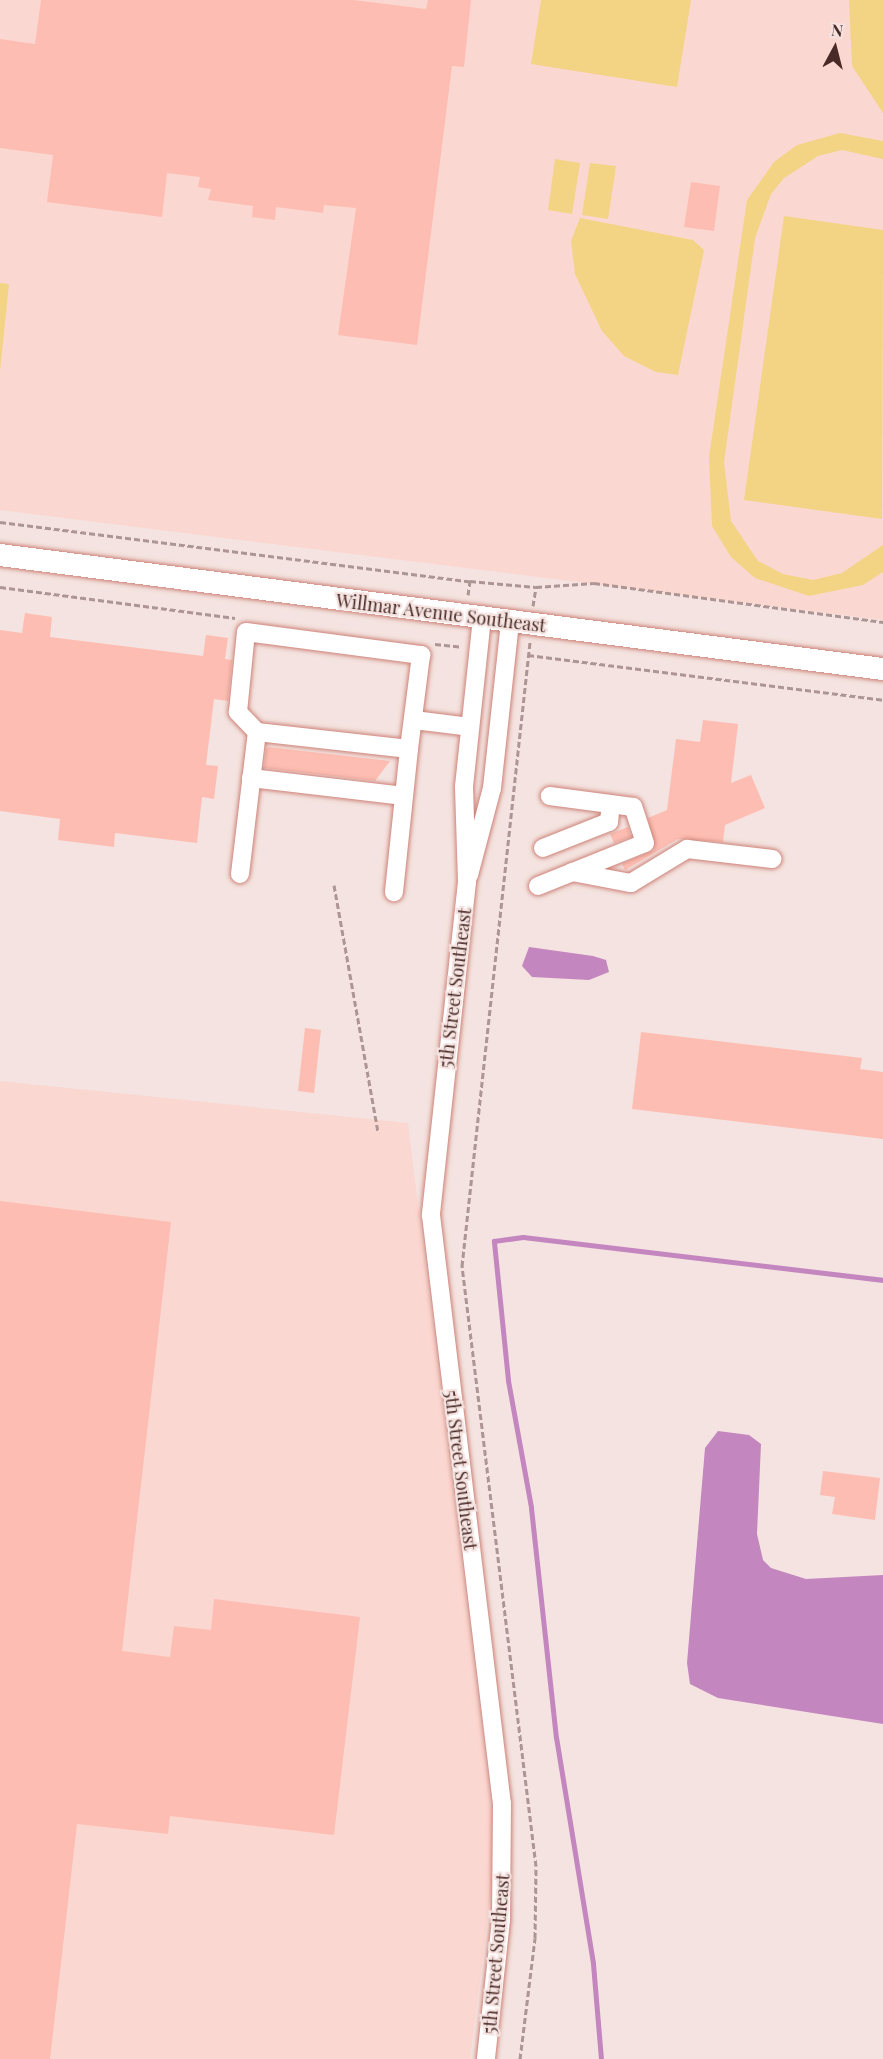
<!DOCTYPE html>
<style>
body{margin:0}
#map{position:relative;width:883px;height:2059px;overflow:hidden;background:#f4e3e0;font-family:"Playfair Display",serif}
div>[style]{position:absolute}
.built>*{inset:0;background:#fbd7d1}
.green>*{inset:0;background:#f2d484}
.water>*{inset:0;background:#c486bf}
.stream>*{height:5px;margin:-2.5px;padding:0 2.5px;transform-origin:2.5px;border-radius:2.5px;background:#c486bf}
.building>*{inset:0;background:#fdbdb2}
.path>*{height:3px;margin-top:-1.5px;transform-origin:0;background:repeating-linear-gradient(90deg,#ac9592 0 6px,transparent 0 9px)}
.roads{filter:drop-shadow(0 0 2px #cd8277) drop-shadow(0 0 2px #cd8277)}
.minor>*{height:18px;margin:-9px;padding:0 9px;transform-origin:9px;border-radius:9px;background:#fff}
.major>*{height:22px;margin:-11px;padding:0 11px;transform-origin:11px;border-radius:11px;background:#fff}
span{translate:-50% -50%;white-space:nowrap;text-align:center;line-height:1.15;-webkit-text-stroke:4.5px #f4e3e0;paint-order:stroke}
.street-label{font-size:18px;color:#492a26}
.north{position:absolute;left:805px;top:18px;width:60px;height:60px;-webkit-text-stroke:4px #f4e3e0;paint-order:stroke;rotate:7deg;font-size:16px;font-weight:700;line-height:24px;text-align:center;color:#492a26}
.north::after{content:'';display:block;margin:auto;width:21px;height:27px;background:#492a26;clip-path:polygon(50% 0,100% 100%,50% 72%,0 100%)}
</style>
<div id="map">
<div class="built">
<i style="clip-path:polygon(0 0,883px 0,883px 620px,0 510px)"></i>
<i style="clip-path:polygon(0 1081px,408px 1123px,496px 1852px,470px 2059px,0 2059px)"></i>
</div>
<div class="green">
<i style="clip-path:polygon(541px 0,691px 0,677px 87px,531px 64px)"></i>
<i style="clip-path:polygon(849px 0,883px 0,883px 113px,852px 66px)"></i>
<i style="clip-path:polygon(840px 133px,883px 141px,883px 159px,842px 150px,818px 156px,784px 178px,771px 194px,755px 238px,724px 462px,731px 521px,758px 561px,783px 574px,813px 580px,842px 573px,883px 545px,883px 572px,863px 585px,809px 596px,755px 578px,731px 557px,712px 526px,709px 457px,747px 200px,774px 162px,797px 145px)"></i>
<i style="clip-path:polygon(555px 159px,580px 163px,572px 214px,548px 210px)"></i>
<i style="clip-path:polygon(590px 163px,616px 166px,608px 219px,582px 215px)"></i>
<i style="clip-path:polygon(784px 216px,883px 230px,882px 519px,744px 500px)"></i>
<i style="clip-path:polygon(580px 218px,693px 240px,704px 250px,678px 375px,656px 372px,624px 356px,602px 331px,575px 274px,571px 241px)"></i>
<i style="clip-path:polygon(0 283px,9px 284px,0 371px)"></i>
</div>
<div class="water">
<i style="clip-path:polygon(529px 947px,593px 956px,606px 960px,609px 972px,589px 980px,532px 977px,522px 966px)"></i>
<i style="clip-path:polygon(718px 1431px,749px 1435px,761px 1444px,757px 1534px,763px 1560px,771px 1568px,806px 1579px,883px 1575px,883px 1724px,718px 1698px,690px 1684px,687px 1663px,705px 1448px)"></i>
</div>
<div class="stream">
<i style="left:601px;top:2059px;width:96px;rotate:-94.8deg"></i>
<i style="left:593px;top:1963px;width:228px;rotate:-99.3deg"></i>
<i style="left:556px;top:1738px;width:232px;rotate:-96.2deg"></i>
<i style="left:531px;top:1507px;width:129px;rotate:-100.3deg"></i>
<i style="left:508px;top:1380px;width:140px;rotate:-95.8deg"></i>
<i style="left:494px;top:1241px;width:29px;rotate:-8deg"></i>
<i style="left:523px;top:1237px;width:363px;rotate:6.8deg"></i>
</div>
<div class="building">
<i style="clip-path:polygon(41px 0,354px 0,426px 9px,428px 0,471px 0,464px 67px,452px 66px,417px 345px,338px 335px,356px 208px,324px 205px,323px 213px,276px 207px,275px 220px,252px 217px,253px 206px,208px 200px,211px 189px,198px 187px,200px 177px,167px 173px,162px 217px,47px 202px,53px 155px,0 148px,0 39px,35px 44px)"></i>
<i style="clip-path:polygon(691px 182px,720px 186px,714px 231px,684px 227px)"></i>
<i style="clip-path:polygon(25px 613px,52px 617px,50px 637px,203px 656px,206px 635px,228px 638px,225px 659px,232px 660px,228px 701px,214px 699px,206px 765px,218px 766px,214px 799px,202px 797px,197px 843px,115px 833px,114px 847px,58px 840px,60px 819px,0 811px,0 630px,22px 633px)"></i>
<i style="clip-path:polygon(703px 720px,738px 724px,731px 783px,751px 775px,765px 808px,725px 825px,723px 842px,678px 839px,625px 870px,622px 864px,654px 850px,648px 818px,667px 810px,676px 739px,700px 742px)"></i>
<i style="clip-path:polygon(266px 749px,268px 747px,390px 761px,375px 781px,264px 768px)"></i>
<i style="clip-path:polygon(628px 827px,631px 837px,614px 843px,610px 834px)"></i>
<i style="clip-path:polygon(305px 1028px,321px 1030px,314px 1093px,298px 1091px)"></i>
<i style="clip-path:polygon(641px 1032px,862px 1058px,860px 1069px,883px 1072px,883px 1139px,632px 1109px)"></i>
<i style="clip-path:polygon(0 1201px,171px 1222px,122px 1651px,170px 1657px,174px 1626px,211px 1630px,214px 1599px,360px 1617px,334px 1835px,170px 1816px,168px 1834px,77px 1824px,50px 2059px,0 2059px)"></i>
<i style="clip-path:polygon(823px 1471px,880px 1478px,875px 1520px,832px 1514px,835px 1497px,820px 1495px)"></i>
</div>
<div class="path">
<i style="left:0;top:522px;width:474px;rotate:7.2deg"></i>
<i style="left:470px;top:581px;width:66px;rotate:5.2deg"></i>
<i style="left:536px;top:587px;width:58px;rotate:-3.9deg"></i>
<i style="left:594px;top:583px;width:292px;rotate:7.7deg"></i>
<i style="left:0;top:587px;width:237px;rotate:7.5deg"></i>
<i style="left:468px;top:595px;width:14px;rotate:-82deg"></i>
<i style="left:533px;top:606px;width:19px;rotate:-81deg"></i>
<i style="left:435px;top:644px;width:27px;rotate:6deg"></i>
<i style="left:528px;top:655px;width:358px;rotate:7.2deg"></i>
<i style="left:334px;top:885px;width:252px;rotate:79.9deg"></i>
<i style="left:520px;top:2059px;width:122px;rotate:-82.9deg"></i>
<i style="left:535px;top:1938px;width:72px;rotate:-89.2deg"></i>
<i style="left:536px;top:1866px;width:605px;rotate:-97.03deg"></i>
<i style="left:462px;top:1266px;width:628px;rotate:-83.78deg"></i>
</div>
<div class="roads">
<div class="minor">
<i style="left:482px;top:618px;width:170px;rotate:96.1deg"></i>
<i style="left:464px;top:787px;width:95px;rotate:88.2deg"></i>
<i style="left:467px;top:882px;width:335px;rotate:96.2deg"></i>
<i style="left:431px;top:1215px;width:593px;rotate:83.13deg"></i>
<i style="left:502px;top:1804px;width:116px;rotate:90.5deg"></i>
<i style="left:501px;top:1920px;width:140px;rotate:96.2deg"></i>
<i style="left:414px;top:720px;width:56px;rotate:7.1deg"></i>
<i style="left:257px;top:732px;width:28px;rotate:-134deg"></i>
<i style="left:238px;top:712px;width:80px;rotate:-84.3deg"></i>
<i style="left:246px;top:632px;width:177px;rotate:7.5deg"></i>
<i style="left:421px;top:655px;width:95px;rotate:97.3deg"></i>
<i style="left:251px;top:778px;width:154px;rotate:6.7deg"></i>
<i style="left:543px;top:848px;width:71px;rotate:-21.5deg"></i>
<i style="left:609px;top:822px;width:18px;rotate:-84deg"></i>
<i style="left:572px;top:872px;width:60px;rotate:10.6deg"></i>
<i style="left:631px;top:883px;width:66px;rotate:-31.3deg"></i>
<i style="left:687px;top:849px;width:86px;rotate:6.7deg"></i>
<i style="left:240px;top:874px;width:143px;rotate:-83.2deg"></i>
<i style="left:257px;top:732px;width:153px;rotate:6.4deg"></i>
<i style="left:409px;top:749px;width:144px;rotate:96deg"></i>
<i style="left:469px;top:875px;width:90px;rotate:-75.2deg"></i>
<i style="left:492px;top:788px;width:167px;rotate:-83.8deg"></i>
<i style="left:538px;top:886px;width:115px;rotate:-21.9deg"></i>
<i style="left:645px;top:843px;width:38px;rotate:-108deg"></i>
<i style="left:633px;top:807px;width:84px;rotate:-172.5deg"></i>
</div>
<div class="major">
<i style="left:0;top:555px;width:890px;rotate:7.36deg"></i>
</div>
</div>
<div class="street-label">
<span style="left:441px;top:613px;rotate:7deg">Willmar Avenue Southeast</span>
<span style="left:455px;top:988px;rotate:-83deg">5th Street Southeast</span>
<span style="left:461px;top:1470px;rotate:83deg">5th Street Southeast</span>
<span style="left:496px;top:1954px;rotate:-85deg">5th Street Southeast</span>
</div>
<div class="north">N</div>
</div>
